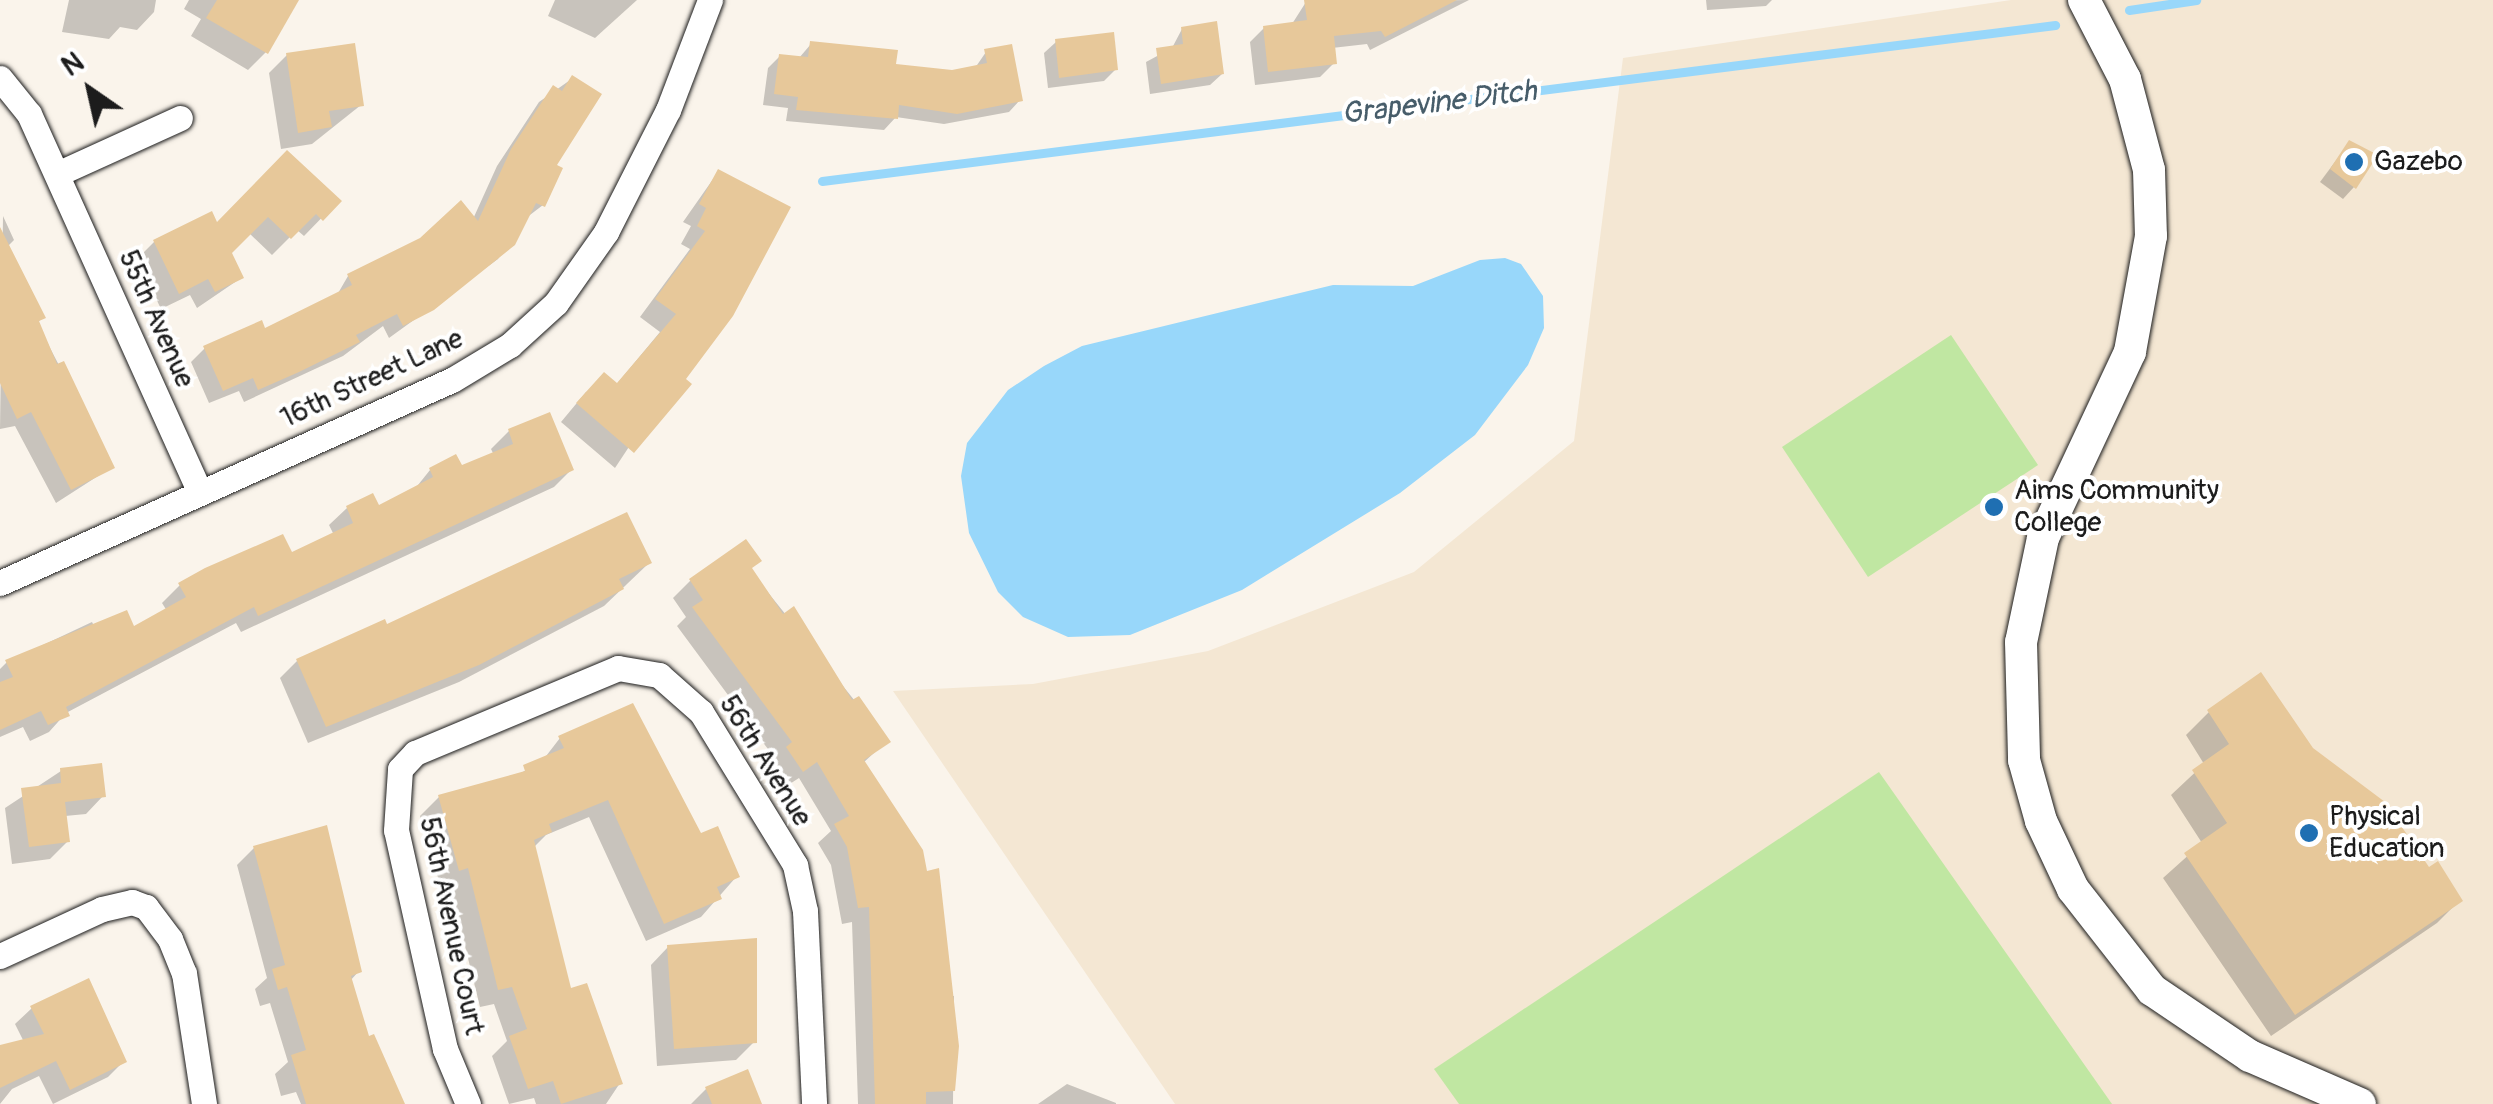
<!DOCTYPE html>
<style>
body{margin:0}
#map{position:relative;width:2493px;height:1104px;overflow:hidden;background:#faf4eb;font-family:Pangolin,sans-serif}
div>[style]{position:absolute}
.built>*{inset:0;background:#f4e7d3}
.green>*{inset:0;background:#c0e7a2}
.water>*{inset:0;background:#98d7fa}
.shadow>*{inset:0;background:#0003}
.stream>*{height:9px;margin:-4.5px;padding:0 4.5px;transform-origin:4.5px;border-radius:4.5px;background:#98d7fa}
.building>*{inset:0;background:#e7c89a}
.roads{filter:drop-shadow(0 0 2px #1c1c1c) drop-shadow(0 0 2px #1c1c1c)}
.street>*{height:25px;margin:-12.5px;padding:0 12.5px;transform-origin:12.5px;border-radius:12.5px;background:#fff}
.secondary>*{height:32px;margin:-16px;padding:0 16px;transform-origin:16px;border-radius:16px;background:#fff}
.dots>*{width:28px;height:28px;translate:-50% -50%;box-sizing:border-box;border:5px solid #fff;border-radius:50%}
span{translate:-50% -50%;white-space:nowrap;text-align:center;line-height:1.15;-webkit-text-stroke:8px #fff;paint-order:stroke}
.poi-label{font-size:28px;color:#1c1c1c}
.left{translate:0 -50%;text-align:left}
.street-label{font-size:28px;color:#1c1c1c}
.water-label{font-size:30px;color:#475d6a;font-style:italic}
.north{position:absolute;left:40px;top:40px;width:100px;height:100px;-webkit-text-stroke:8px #fff;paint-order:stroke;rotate:326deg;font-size:28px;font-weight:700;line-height:40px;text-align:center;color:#1c1c1c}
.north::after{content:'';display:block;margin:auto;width:35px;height:45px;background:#1c1c1c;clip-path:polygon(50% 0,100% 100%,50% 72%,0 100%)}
</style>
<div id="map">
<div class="built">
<i style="clip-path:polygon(2011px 0,2493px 0,2493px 1104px,1175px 1104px,893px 691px,1033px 684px,1208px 651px,1414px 572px,1574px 441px,1623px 58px)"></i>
</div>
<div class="green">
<i style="clip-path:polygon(1951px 335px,2038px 465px,1868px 577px,1782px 447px)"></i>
<i style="clip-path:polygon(1879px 772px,2112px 1104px,1459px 1104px,1434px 1069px)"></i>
</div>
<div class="water">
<i style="clip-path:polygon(1505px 258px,1521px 264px,1543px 296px,1544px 328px,1528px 365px,1475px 435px,1400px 493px,1242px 590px,1130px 635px,1068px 637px,1023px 617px,998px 592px,969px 533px,961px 476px,967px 443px,1008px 390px,1044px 366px,1082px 346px,1333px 285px,1413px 286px,1480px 260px)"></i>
</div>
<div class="shadow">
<i style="clip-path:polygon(156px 0,154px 12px,137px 30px,120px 27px,109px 39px,62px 32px,69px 0)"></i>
<i style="clip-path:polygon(189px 0,289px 0,266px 52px,248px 70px,191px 36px,201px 19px,184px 9px)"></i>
<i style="clip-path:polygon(555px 0,637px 0,595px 38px,548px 16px)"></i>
<i style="clip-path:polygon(1469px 0,1370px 50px,1367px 44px,1332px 48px,1334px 63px,1320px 77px,1255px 85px,1250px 42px,1264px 28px,1292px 24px,1306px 2px)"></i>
<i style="clip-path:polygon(1706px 0,1772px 0,1766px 6px,1707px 10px)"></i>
<i style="clip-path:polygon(1182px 29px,1222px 74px,1210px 85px,1150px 94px,1146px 62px,1172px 48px)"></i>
<i style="clip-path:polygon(1056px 42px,1116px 69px,1104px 81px,1048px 88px,1044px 53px)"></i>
<i style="clip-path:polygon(811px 44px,893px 67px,952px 73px,975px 68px,986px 52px,1020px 100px,1009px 112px,944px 124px,896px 117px,884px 130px,786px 121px,788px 108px,763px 105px,768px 68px,780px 56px,799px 58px)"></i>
<i style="clip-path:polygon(287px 55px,361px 105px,312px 144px,281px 149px,269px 73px)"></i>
<i style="clip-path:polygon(573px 78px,543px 205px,526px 218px,498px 259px,389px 338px,383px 326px,343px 356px,244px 402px,239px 391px,209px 403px,191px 362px,205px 348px,264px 331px,337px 295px,348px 276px,473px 219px,497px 166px,539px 102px)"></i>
<i style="clip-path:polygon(2349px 143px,2354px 187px,2343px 199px,2320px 182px)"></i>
<i style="clip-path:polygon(718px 172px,787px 208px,615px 468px,561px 422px,586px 392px,616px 385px,660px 332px,640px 317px,690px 249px,681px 244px,691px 226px,683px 222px)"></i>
<i style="clip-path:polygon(338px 201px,304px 236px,297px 230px,272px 255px,249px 233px,229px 253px,241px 278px,197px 308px,190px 295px,161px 309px,137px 259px,154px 242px)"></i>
<i style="clip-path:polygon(3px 216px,14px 240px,7px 247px,43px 317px,37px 323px,112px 467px,56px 503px,15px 426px,0 429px)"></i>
<i style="clip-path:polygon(509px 431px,571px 470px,554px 487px,241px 632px,236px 623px,66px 713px,49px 732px,30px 741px,23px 727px,0 737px,0 669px,7px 662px,92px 622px,95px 628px,133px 629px,167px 611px,162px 603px,180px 585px,291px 556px,334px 535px,329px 525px,347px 508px,378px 508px,414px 490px,430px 470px,460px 469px,494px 455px,491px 449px)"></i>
<i style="clip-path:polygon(649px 563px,604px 606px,459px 682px,308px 743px,280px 678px,297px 661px,386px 628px)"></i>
<i style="clip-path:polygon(750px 570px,887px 741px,863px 763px,948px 996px,954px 996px,953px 1104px,858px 1104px,852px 922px,842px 924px,831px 865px,818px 843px,831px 831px,799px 778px,785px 787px,770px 766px,776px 760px,677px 626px,686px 617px,673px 598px,690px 581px)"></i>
<i style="clip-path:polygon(2209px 712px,2312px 750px,2460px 900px,2437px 923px,2271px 1036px,2163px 878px,2202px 843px,2171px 795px,2204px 764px,2186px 735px)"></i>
<i style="clip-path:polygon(560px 738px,700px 836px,737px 876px,701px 917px,646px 941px,589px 817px,546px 835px,534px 847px,569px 992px,620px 1083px,606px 1104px,536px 1104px,534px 1098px,509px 1104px,492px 1056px,507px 1041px,494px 1004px,480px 1007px,450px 885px,441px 888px,420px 816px,439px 797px,516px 776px,543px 760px)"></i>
<i style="clip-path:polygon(61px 771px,103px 796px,86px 814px,65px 816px,68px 841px,50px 859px,12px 864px,5px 808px)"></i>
<i style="clip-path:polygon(254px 848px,359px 971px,350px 981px,367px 1039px,402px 1104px,301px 1104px,296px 1092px,281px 1096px,275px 1074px,288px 1062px,270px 1003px,260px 1006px,255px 989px,267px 978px,237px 865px)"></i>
<i style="clip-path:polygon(668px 947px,754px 1042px,736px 1060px,657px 1066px,651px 965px)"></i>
<i style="clip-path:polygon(32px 1008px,124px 1061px,108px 1077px,53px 1104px,39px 1076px,12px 1089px,0 1104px,0 1048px,24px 1042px,15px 1024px)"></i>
<i style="clip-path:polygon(1067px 1084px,1116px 1103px,1116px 1104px,1038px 1104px)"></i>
<i style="clip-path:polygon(706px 1089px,760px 1104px,691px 1104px)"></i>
</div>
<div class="stream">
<i style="left:2129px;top:10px;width:68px;rotate:-8.5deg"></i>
<i style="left:822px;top:181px;width:1243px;rotate:-7.21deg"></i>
</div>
<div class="building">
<i style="clip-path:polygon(217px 0,299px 0,268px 54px,206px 18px)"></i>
<i style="clip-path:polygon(1304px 0,1457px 0,1385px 37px,1381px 31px,1334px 36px,1337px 64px,1268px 72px,1263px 26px,1307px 20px)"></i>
<i style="clip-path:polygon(1217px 21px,1224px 74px,1161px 84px,1156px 48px,1183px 44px,1181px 27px)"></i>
<i style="clip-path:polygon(1114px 32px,1118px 70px,1059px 78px,1055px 39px)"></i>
<i style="clip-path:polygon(810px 41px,898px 50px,896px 64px,952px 70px,987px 63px,984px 49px,1012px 44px,1023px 101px,957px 114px,899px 105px,898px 119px,796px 110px,798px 97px,774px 94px,779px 54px,808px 57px)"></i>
<i style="clip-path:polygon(355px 43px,364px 106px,329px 111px,332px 127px,298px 133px,286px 53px)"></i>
<i style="clip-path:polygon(572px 75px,602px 94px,557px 165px,563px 168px,545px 207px,536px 203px,515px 245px,434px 310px,403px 326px,397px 314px,356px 335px,360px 342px,299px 372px,258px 390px,253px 378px,223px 391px,203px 346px,262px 320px,265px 328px,352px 285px,347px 274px,420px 238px,461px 200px,478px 221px,511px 149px,553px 85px,562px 91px)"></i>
<i style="clip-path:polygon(2349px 140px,2378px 155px,2356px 189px,2330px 169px)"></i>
<i style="clip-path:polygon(287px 150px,342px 201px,323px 221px,316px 214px,291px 239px,268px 217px,232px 253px,244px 278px,215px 292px,208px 279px,179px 294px,153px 240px,212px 211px,217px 222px)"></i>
<i style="clip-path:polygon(718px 169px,791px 207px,733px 316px,686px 379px,692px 384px,634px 453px,576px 403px,604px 372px,617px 383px,676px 314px,655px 299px,705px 231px,697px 226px,706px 208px,699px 204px)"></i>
<i style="clip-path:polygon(0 227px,46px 318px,39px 321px,57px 364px,64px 361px,115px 468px,71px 490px,31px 412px,17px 419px,0 383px)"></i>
<i style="clip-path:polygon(550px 412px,574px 470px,258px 616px,254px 607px,66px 707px,70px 716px,48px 725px,41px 711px,0 730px,0 682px,13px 677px,5px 660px,127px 610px,134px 626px,186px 597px,178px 583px,205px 568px,283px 534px,292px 552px,353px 523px,346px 506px,373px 493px,379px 505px,433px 477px,429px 468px,456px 454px,462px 465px,513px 444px,508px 429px)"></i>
<i style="clip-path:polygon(627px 512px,652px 563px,619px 579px,624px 589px,479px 665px,326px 727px,296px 659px,385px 619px,387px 624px)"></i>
<i style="clip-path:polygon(746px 539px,762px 561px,752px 568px,783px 614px,794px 606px,852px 700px,859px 696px,891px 742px,864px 760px,923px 850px,927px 871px,939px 868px,959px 1046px,955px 1091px,926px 1092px,926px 1104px,875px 1104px,869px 907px,858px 908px,847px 847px,834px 824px,849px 816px,817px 762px,803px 772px,786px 747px,792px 742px,692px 607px,703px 600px,689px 579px)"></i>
<i style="clip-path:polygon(2261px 672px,2313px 748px,2385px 802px,2429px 867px,2438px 861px,2463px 901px,2295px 1015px,2184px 853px,2227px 823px,2192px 770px,2229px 744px,2207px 710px)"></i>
<i style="clip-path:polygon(633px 703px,701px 833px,718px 826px,740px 877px,717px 887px,722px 899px,664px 924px,608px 800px,549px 824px,552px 832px,534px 840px,571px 988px,587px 983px,623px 1084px,561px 1104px,553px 1081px,528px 1089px,509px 1036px,527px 1029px,512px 987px,498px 990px,468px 868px,459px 871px,438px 795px,525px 771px,523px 765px,564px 748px,558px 736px)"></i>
<i style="clip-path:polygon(102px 763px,106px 797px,65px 802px,70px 842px,29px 847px,21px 788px,61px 783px,60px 768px)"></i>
<i style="clip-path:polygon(327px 825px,362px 972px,351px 976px,369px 1036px,374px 1034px,405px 1104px,306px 1104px,291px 1055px,306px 1050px,287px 987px,278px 990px,272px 969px,285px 965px,253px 846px)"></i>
<i style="clip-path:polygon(757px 938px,757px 1043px,674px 1049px,667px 945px)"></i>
<i style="clip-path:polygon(89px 978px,127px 1062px,70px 1090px,56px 1061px,0 1088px,0 1045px,44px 1034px,30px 1006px)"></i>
<i style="clip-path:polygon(748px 1069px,762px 1104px,712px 1104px,705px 1087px)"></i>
</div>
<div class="roads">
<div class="street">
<i style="left:0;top:78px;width:46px;rotate:51.1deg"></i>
<i style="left:29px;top:114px;width:413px;rotate:65.7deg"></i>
<i style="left:57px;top:174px;width:135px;rotate:-24.5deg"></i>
<i style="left:0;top:583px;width:495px;rotate:-24.2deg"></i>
<i style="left:452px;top:380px;width:68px;rotate:-31.1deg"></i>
<i style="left:510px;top:345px;width:62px;rotate:-42.4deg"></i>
<i style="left:556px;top:303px;width:87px;rotate:-54.8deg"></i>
<i style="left:606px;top:232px;width:137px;rotate:-63.1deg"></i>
<i style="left:668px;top:110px;width:118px;rotate:-69.1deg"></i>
<i style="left:0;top:956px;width:112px;rotate:-24.7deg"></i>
<i style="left:102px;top:909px;width:31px;rotate:-13deg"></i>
<i style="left:132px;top:902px;width:15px;rotate:20deg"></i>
<i style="left:146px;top:907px;width:40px;rotate:53deg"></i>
<i style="left:170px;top:939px;width:37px;rotate:68deg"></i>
<i style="left:184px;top:973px;width:133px;rotate:81.3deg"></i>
<i style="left:468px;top:1104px;width:60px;rotate:-112.7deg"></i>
<i style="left:445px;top:1049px;width:224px;rotate:-102.6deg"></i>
<i style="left:396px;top:830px;width:61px;rotate:-86.2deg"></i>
<i style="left:400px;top:769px;width:22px;rotate:-47deg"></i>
<i style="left:415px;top:753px;width:220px;rotate:-22.7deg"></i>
<i style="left:618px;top:668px;width:42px;rotate:9.7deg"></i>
<i style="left:659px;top:675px;width:56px;rotate:41.4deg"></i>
<i style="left:701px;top:712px;width:180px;rotate:58.4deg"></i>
<i style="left:795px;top:865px;width:47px;rotate:77.7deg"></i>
<i style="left:805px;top:911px;width:193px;rotate:87.3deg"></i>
</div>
<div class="secondary">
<i style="left:2084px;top:0;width:89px;rotate:62.6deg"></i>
<i style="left:2125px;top:79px;width:94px;rotate:75.2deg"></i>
<i style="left:2149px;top:170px;width:66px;rotate:88.3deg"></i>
<i style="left:2151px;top:236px;width:118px;rotate:100.3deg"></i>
<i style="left:2130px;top:352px;width:205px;rotate:115.1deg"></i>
<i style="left:2043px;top:538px;width:106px;rotate:101.9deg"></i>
<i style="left:2021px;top:642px;width:118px;rotate:88.5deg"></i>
<i style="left:2024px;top:760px;width:63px;rotate:74.4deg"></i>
<i style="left:2041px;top:821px;width:75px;rotate:64.8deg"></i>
<i style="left:2073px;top:889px;width:128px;rotate:52deg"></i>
<i style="left:2152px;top:990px;width:118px;rotate:34deg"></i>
<i style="left:2250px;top:1056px;width:120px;rotate:23.6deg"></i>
</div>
</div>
<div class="dots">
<i style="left:2354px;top:162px;background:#1f6fb2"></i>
<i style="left:1994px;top:507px;background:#1f6fb2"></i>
<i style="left:2309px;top:833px;background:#1f6fb2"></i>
</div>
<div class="poi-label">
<span class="left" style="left:2374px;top:162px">Gazebo</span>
<span class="left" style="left:2014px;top:507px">Aims Community<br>College</span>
<span class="left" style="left:2329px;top:833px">Physical<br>Education</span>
</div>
<div class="street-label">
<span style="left:156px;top:319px;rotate:66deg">55th Avenue</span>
<span style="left:372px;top:379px;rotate:-25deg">16th Street Lane</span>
<span style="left:765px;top:761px;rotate:58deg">56th Avenue</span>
<span style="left:451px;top:926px;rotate:78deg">56th Avenue Court</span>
</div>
<div class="water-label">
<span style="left:1439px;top:103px;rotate:-7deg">Grapevine Ditch</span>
</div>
<div class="north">N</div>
</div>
